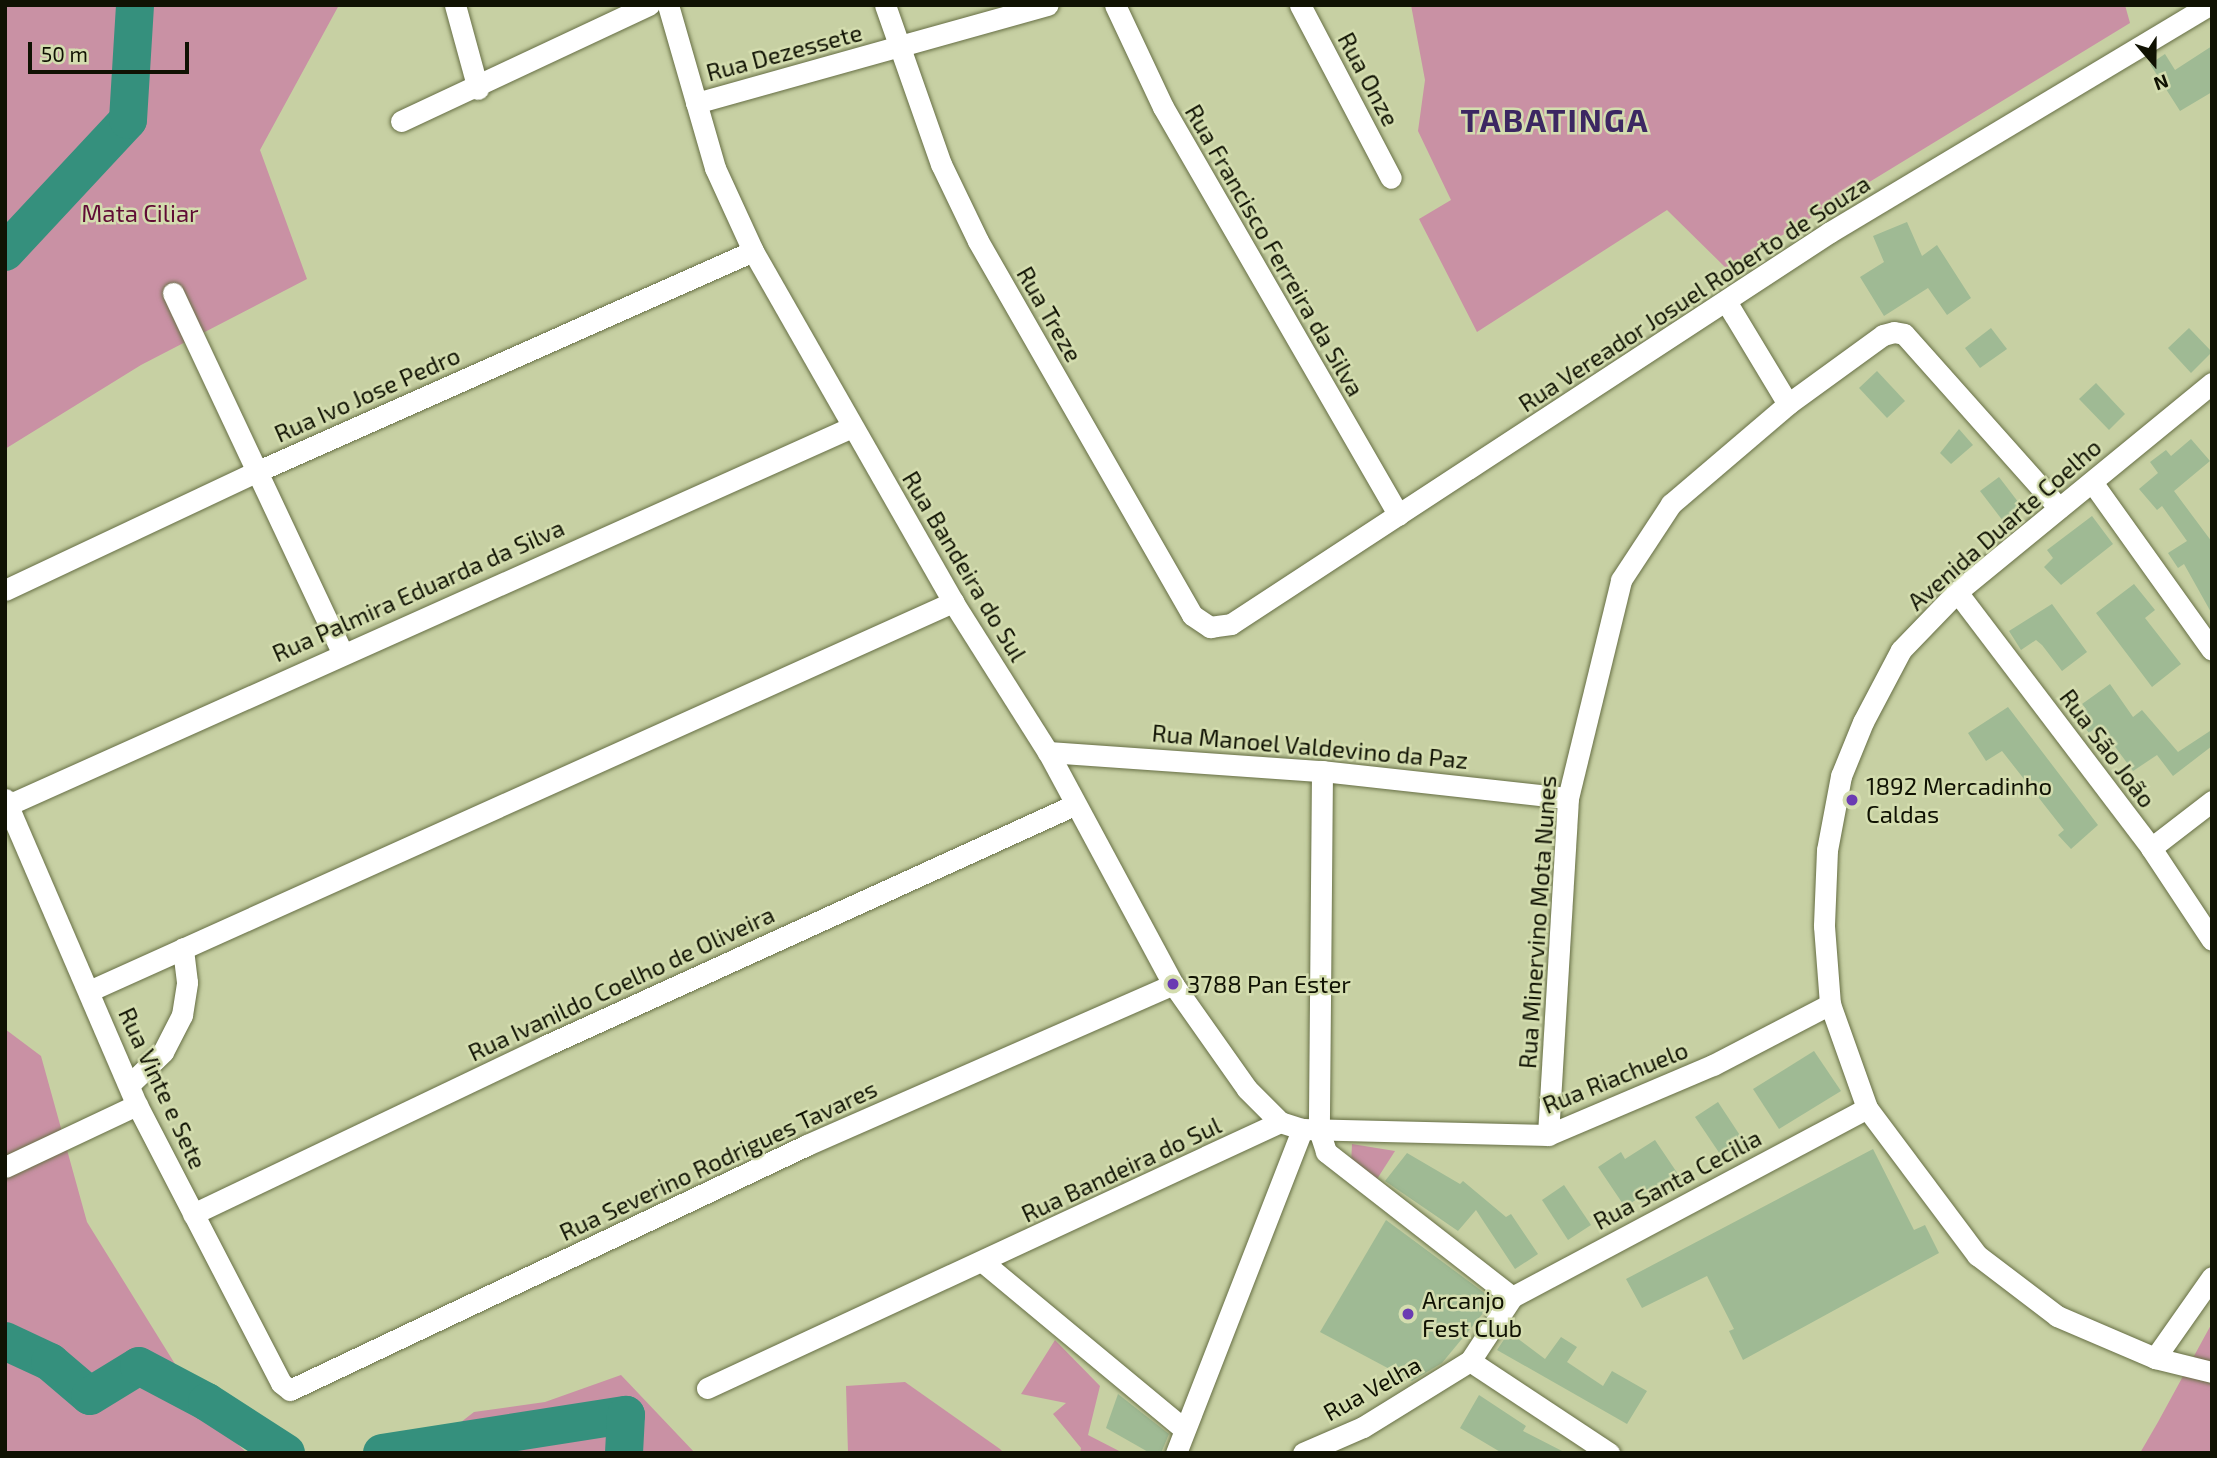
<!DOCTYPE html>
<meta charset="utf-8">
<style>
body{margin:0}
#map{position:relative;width:2217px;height:1458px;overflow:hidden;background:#c7d0a3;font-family:"Exo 2",sans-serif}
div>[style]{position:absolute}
.green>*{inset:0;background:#c991a4}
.river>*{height:38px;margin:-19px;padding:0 19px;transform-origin:19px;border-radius:19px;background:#35907d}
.building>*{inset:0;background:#9fba94}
.roads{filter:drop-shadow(0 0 2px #676f45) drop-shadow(0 0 2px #676f45)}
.minor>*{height:21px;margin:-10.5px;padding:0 10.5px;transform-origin:10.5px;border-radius:10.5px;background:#fff}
.dots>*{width:19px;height:19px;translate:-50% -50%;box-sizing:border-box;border:4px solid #d4ddaf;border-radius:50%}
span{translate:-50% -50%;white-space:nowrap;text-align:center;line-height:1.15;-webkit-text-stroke:5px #d4ddaf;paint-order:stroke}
.street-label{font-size:24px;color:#101203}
.park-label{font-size:24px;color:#600c35}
.poi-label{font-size:24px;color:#101203}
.left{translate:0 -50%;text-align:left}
.district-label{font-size:32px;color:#3c2762;font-weight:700;letter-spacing:2px}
.frame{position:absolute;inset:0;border:7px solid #101203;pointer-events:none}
.north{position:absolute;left:2119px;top:28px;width:70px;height:70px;-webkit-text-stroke:5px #d4ddaf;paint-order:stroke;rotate:160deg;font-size:19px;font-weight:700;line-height:28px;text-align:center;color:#101203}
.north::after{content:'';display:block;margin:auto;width:24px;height:32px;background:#101203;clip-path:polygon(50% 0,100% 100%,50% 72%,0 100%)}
.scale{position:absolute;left:28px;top:42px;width:161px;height:32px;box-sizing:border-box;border:4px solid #101203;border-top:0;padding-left:9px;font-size:21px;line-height:24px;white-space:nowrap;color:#101203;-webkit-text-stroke:5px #d4ddaf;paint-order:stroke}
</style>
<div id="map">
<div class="green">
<i style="clip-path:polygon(5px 5px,339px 5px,260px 150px,307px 279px,141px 365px,5px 449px)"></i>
<i style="clip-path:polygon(1411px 5px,2125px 5px,2130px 23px,1727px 269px,1667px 210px,1477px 332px,1419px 219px,1451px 200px,1418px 131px,1425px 80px)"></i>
<i style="clip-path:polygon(5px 1029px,41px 1056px,87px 1222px,206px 1414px,247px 1453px,5px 1453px)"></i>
<i style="clip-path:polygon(1352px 1144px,1395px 1151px,1377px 1179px,1351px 1166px)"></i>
<i style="clip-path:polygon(2212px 1323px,2212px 1453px,2140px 1453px,2158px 1422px)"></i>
<i style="clip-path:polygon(1055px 1340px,1100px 1386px,1088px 1435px,1123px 1453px,1080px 1453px,1081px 1448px,1053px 1414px,1066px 1403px,1021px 1394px)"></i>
<i style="clip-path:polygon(621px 1375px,695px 1453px,421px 1453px,474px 1412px,545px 1402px)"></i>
<i style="clip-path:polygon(905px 1382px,1000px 1449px,1004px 1453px,848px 1453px,846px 1386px)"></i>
</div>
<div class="river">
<i style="left:5px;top:252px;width:180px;rotate:-47deg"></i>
<i style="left:128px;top:120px;width:115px;rotate:-86.5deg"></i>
<i style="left:5px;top:1341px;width:50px;rotate:25deg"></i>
<i style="left:50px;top:1362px;width:52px;rotate:40.4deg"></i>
<i style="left:90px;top:1396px;width:57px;rotate:-31.5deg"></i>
<i style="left:139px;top:1366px;width:77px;rotate:27.9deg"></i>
<i style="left:207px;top:1402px;width:94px;rotate:32.8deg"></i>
<i style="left:382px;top:1453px;width:247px;rotate:-8.9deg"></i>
<i style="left:626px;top:1415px;width:38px;rotate:93deg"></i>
</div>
<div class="building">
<i style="clip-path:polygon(2212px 46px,2212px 92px,2180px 111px,2150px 64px,2165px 54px,2175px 70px)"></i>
<i style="clip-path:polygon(1907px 222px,1922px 256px,1937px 245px,1971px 298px,1947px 315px,1928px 288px,1884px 316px,1860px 277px,1884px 262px,1873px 236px)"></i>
<i style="clip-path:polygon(1991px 328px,2007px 349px,1980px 368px,1965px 348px)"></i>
<i style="clip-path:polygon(2189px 328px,2212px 352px,2191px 373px,2168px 348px)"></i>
<i style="clip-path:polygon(1877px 371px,1905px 401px,1887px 418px,1859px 388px)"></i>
<i style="clip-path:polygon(2096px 383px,2125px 414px,2109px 430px,2079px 399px)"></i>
<i style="clip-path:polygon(1959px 429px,1973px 445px,1951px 464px,1940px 453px)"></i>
<i style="clip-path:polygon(2191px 439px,2210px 461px,2174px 491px,2212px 542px,2212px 614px,2184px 564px,2178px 568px,2168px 553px,2187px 541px,2162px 506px,2157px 510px,2139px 489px,2158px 473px,2150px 462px,2166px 450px,2171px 456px)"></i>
<i style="clip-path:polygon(1999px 477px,2022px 507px,2003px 521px,1980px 491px)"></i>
<i style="clip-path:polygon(2092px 516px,2113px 544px,2061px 585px,2044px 567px,2053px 558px,2047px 550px)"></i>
<i style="clip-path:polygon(2134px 584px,2155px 610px,2145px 618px,2181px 664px,2152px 687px,2096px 613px)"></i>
<i style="clip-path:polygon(2052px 604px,2087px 652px,2062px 671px,2042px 645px,2036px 640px,2021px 650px,2009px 631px)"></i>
<i style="clip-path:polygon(2110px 684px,2133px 717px,2142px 710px,2178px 752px,2210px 731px,2212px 746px,2173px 776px,2157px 755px,2133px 771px,2099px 725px,2089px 733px,2076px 716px,2086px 709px,2082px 704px)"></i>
<i style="clip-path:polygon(2008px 707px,2098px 825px,2071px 849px,2058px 835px,2064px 830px,2002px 751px,1986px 761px,1968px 733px)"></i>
<i style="clip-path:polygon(1814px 1051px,1841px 1091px,1779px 1129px,1753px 1089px)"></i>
<i style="clip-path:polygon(1718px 1102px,1745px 1143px,1722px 1157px,1695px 1117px)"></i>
<i style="clip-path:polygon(1655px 1140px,1682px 1180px,1660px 1194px,1655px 1187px,1625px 1207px,1598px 1167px,1621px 1152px,1625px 1159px)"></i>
<i style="clip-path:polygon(1873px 1149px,1914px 1230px,1925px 1225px,1939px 1253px,1743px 1360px,1729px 1331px,1734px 1329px,1707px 1276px,1642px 1308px,1626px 1279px)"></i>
<i style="clip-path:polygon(1407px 1153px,1460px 1184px,1463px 1181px,1506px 1217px,1511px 1214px,1538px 1254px,1515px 1269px,1476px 1210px,1458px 1231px,1385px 1181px)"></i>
<i style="clip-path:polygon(1564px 1185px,1591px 1225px,1568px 1240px,1542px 1200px)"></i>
<i style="clip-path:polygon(1386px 1220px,1494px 1300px,1442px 1363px,1412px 1381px,1320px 1332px)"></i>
<i style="clip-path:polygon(1509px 1332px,1545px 1359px,1561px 1337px,1577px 1347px,1567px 1362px,1603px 1386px,1612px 1371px,1647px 1391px,1627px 1424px,1497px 1350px)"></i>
<i style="clip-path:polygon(1118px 1394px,1169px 1434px,1161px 1453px,1150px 1453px,1106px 1428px)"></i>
<i style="clip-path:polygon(1479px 1395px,1526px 1426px,1523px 1431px,1566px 1453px,1502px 1453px,1460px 1428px)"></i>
</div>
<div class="roads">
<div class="minor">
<i style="left:455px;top:5px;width:87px;rotate:74.7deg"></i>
<i style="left:668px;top:5px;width:170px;rotate:73.9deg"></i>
<i style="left:715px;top:168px;width:91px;rotate:65.4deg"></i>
<i style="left:753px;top:251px;width:404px;rotate:60.3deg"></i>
<i style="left:953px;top:602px;width:178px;rotate:57.7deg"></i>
<i style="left:1048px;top:752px;width:264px;rotate:61.7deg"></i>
<i style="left:1173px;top:984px;width:128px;rotate:54.8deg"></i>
<i style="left:1247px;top:1089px;width:47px;rotate:45deg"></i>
<i style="left:1280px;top:1122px;width:23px;rotate:18deg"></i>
<i style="left:1302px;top:1129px;width:246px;rotate:1.4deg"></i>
<i style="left:1548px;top:1135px;width:179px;rotate:-23deg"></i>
<i style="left:1713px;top:1065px;width:132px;rotate:-27.5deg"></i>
<i style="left:885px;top:5px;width:169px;rotate:70.6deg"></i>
<i style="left:941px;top:164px;width:85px;rotate:64.3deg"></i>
<i style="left:978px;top:241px;width:431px;rotate:60.2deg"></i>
<i style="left:1192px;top:615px;width:22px;rotate:34deg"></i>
<i style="left:1210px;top:627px;width:21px;rotate:-8deg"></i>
<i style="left:1231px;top:624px;width:716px;rotate:-33.2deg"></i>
<i style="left:1830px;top:232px;width:443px;rotate:-30.9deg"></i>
<i style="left:1115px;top:5px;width:113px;rotate:64.8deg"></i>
<i style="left:1163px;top:107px;width:471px;rotate:60deg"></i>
<i style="left:1300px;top:5px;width:195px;rotate:62.3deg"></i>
<i style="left:696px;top:103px;width:365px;rotate:-15.6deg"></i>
<i style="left:401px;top:121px;width:274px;rotate:-25.1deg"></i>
<i style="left:173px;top:293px;width:397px;rotate:64.8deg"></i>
<i style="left:1727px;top:303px;width:118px;rotate:58.9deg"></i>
<i style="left:2212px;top:383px;width:330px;rotate:140.7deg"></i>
<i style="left:1957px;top:592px;width:81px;rotate:134deg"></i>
<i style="left:1901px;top:650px;width:81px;rotate:117.8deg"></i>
<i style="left:1863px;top:722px;width:58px;rotate:112.2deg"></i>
<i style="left:1841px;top:776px;width:75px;rotate:100.7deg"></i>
<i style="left:1827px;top:850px;width:76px;rotate:92.3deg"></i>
<i style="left:1824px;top:926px;width:78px;rotate:85.6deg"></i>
<i style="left:1830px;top:1004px;width:110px;rotate:70.4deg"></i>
<i style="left:1867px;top:1108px;width:184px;rotate:53.2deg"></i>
<i style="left:1977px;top:1255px;width:101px;rotate:37.3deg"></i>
<i style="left:2057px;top:1316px;width:107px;rotate:23.2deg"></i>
<i style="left:2155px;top:1358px;width:59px;rotate:13.8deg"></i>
<i style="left:2092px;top:482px;width:206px;rotate:54.5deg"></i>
<i style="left:5px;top:590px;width:277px;rotate:-25.2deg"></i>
<i style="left:256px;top:472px;width:544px;rotate:-23.97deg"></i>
<i style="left:1957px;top:592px;width:321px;rotate:52.8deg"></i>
<i style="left:2151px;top:848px;width:110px;rotate:56.5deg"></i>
<i style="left:1048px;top:752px;width:275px;rotate:4deg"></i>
<i style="left:1322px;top:771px;width:247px;rotate:6.3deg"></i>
<i style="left:1322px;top:771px;width:359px;rotate:90.5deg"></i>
<i style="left:1319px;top:1130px;width:23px;rotate:72deg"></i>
<i style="left:1326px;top:1152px;width:236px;rotate:37.9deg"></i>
<i style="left:5px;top:799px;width:333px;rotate:66.7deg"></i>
<i style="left:137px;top:1105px;width:313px;rotate:62.6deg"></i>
<i style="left:281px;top:1383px;width:11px;rotate:38deg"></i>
<i style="left:290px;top:1390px;width:572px;rotate:-25.36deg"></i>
<i style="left:807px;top:1145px;width:400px;rotate:-23.7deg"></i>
<i style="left:8px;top:805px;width:925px;rotate:-24.13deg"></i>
<i style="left:2151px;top:848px;width:77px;rotate:-37.6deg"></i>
<i style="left:89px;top:991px;width:948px;rotate:-24.24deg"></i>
<i style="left:130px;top:1084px;width:46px;rotate:-44.1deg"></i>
<i style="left:163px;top:1052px;width:42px;rotate:-62.8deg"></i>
<i style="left:182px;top:1015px;width:33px;rotate:-81deg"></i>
<i style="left:187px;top:982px;width:34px;rotate:-97deg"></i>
<i style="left:1548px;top:1135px;width:338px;rotate:-86.6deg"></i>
<i style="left:1568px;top:798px;width:224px;rotate:-76.3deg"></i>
<i style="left:1621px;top:580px;width:91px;rotate:-56.7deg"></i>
<i style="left:1671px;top:504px;width:154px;rotate:-40.5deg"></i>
<i style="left:1788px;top:404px;width:117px;rotate:-36deg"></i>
<i style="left:1883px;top:335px;width:11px;rotate:-15deg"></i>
<i style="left:1894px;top:332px;width:10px;rotate:11deg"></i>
<i style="left:1904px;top:334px;width:233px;rotate:48.3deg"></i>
<i style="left:5px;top:1167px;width:146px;rotate:-25.2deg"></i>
<i style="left:193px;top:1214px;width:390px;rotate:-25.5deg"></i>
<i style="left:545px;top:1046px;width:581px;rotate:-24.49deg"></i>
<i style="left:984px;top:1263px;width:259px;rotate:39.7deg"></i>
<i style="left:2155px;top:1358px;width:99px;rotate:-54.9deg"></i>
<i style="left:1470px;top:1361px;width:167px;rotate:33.5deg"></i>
<i style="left:707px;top:1388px;width:632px;rotate:-24.9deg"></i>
<i style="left:1176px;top:1453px;width:348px;rotate:-68.7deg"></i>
<i style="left:1303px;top:1453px;width:65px;rotate:-23.4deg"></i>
<i style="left:1363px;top:1427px;width:126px;rotate:-31.7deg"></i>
<i style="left:1470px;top:1361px;width:77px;rotate:-56.7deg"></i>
<i style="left:1512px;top:1297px;width:402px;rotate:-28deg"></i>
</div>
</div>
<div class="dots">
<i style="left:1852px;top:800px;background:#6a3bb2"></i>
<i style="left:1173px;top:984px;background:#6a3bb2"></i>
<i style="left:1408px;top:1314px;background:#6a3bb2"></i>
</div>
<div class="street-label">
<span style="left:784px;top:52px;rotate:-15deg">Rua Dezessete</span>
<span style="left:1369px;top:79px;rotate:62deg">Rua Onze</span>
<span style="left:1275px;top:250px;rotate:60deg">Rua Francisco Ferreira da Silva</span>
<span style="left:1694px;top:293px;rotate:-33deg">Rua Vereador Josuel Roberto de Souza</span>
<span style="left:1050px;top:314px;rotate:60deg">Rua Treze</span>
<span style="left:367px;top:394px;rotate:-24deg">Rua Ivo Jose Pedro</span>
<span style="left:2004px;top:524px;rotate:-41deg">Avenida Duarte Coelho</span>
<span style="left:965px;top:566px;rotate:59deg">Rua Bandeira do Sul</span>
<span style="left:418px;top:590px;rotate:-24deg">Rua Palmira Eduarda da Silva</span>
<span style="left:1310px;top:746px;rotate:5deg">Rua Manoel Valdevino da Paz</span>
<span style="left:2108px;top:748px;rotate:53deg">Rua São João</span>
<span style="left:1537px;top:922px;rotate:-86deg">Rua Minervino Mota Nunes</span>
<span style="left:621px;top:983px;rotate:-25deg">Rua Ivanildo Coelho de Oliveira</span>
<span style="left:1615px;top:1077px;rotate:-22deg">Rua Riachuelo</span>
<span style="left:163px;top:1088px;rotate:65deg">Rua Vinte e Sete</span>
<span style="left:718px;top:1160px;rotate:-25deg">Rua Severino Rodrigues Tavares</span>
<span style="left:1121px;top:1169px;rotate:-25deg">Rua Bandeira do Sul</span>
<span style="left:1677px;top:1179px;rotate:-28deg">Rua Santa Cecilia</span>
<span style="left:1372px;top:1388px;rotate:-29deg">Rua Velha</span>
</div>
<div class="park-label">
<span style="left:140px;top:213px">Mata Ciliar</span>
</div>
<div class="poi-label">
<span class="left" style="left:1866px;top:800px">1892 Mercadinho<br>Caldas</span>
<span class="left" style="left:1187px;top:984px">3788 Pan Ester</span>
<span class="left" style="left:1422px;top:1314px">Arcanjo<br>Fest Club</span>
</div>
<div class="district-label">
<span style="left:1555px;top:119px">TABATINGA</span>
</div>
<div class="frame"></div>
<div class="north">N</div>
<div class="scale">50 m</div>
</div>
